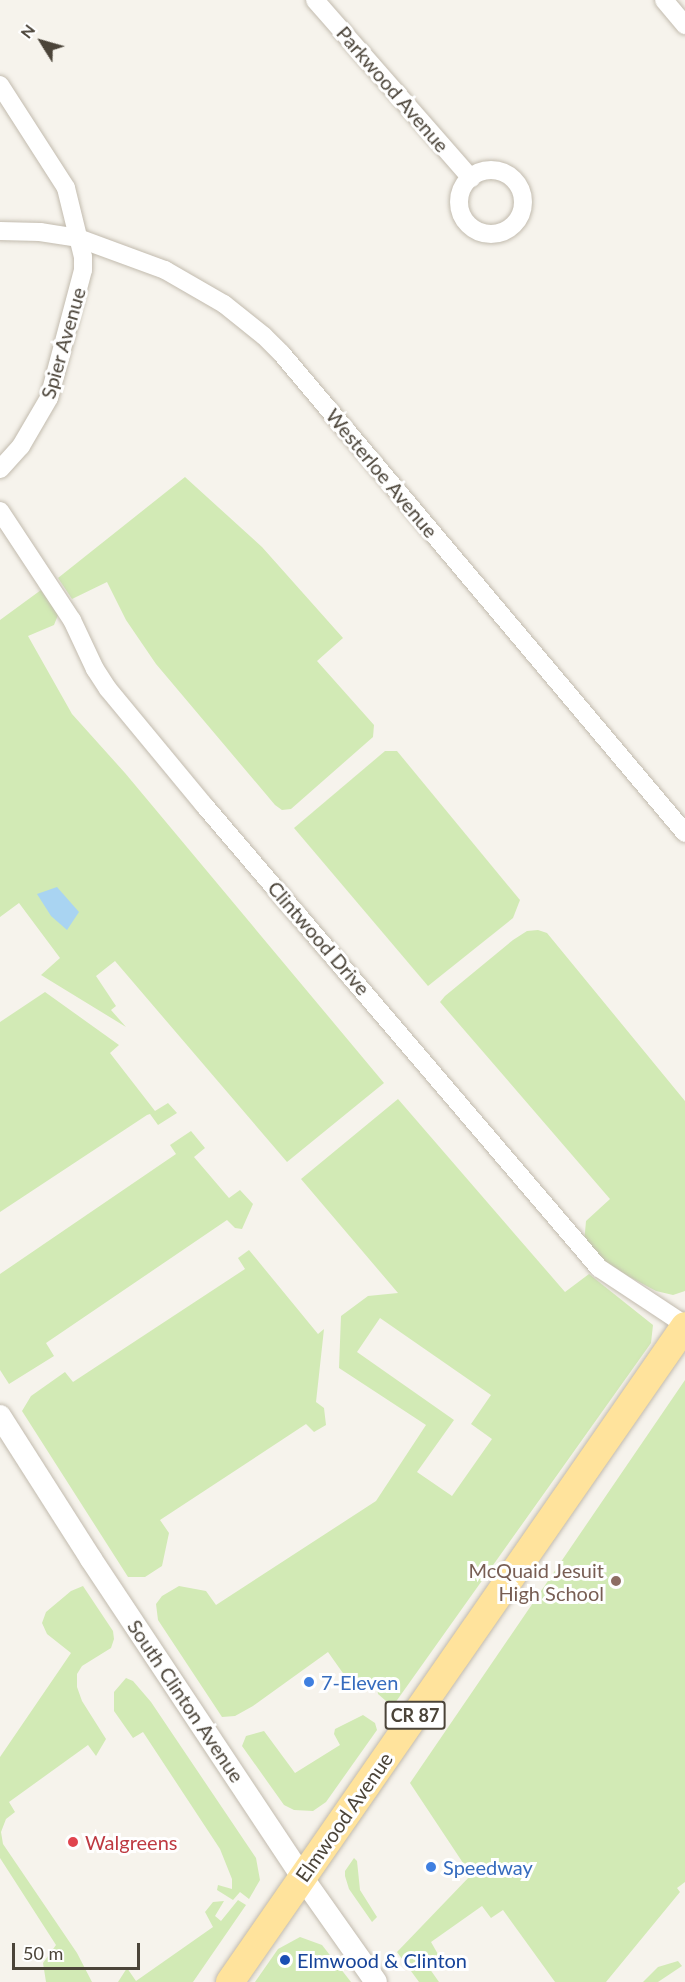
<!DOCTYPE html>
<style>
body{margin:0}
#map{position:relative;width:685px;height:1982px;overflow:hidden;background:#f6f3ec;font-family:Lato,sans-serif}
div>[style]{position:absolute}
.green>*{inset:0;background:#d2eab5}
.water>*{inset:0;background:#a9d4f2}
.roads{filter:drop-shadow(0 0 2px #c2bbae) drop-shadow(0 0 2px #c2bbae)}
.minor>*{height:18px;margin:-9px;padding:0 9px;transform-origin:9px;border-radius:9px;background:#fff}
.minor>.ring{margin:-9px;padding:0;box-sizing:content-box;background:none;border:18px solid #fff;border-radius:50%}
.tertiary>*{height:22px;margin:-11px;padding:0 11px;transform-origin:11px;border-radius:11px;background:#fff}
.primary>*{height:28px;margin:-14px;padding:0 14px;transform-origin:14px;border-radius:14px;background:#ffe39c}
.dots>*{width:16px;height:16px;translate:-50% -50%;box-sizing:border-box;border:3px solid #fff;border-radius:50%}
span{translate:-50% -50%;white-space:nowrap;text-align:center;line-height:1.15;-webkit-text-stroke:6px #fff;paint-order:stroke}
.shield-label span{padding:2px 4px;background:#fff;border:2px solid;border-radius:4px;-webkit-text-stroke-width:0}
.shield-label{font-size:18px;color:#4b4439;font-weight:700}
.street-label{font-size:20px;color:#4b4439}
.education-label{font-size:20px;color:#785e54}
.right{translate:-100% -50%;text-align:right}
.shop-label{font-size:20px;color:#366cbe}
.left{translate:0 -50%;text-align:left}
.health-label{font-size:20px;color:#be3a42}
.transit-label{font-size:20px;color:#164399}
.north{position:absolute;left:12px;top:12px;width:60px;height:60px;-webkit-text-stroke:4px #fff;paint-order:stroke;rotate:307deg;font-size:16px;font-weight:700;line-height:24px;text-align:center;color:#4b4439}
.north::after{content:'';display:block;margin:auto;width:21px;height:27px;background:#4b4439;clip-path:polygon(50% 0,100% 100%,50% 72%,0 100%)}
.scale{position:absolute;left:12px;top:1943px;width:128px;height:27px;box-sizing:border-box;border:3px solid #4b4439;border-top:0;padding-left:8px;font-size:18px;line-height:21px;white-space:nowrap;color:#4b4439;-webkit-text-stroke:4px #fff;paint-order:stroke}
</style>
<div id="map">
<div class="green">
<i style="clip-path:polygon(185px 477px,262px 547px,343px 638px,317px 661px,374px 725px,373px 737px,291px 809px,282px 810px,275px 805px,156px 664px,126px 620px,107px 582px,72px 599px,58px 578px)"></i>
<i style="clip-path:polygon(41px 590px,58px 615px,54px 625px,28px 636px,72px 714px,125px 773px,384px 1083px,287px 1162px,115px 961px,96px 976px,116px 1006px,111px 1010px,126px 1027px,41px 975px,60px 958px,19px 903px,0 917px,0 620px)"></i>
<i style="clip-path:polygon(385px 751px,397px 751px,520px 900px,513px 918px,428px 986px,294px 828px)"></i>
<i style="clip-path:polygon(538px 930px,547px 933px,685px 1101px,685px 1291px,673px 1295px,656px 1291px,628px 1276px,600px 1258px,584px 1243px,586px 1221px,610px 1199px,440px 1002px,445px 996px,513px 940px,527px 931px)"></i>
<i style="clip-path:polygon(45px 992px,119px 1045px,110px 1053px,155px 1111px,168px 1103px,177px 1113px,158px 1125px,150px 1114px,147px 1115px,0 1212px,0 1022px)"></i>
<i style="clip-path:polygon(evenodd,398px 1099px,565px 1292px,589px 1274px,653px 1325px,651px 1343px,395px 1703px,386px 1701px,378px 1694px,376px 1681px,345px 1676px,328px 1652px,253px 1706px,235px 1716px,222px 1717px,158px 1620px,156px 1604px,162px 1596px,179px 1586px,206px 1591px,216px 1605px,376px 1501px,426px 1425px,339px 1368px,341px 1316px,368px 1296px,398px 1293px,301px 1179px,398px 1099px,380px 1318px,491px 1395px,471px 1424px,492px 1439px,452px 1496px,417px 1472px,454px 1420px,357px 1352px,380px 1318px)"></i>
<i style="clip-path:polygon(191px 1131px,205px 1148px,194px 1157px,229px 1198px,240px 1190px,253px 1204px,242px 1229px,235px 1228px,227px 1220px,46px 1343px,54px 1356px,9px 1384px,0 1370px,0 1274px,176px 1154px,170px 1145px)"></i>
<i style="clip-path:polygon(249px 1250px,318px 1334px,324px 1329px,316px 1402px,324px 1408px,326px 1425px,314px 1432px,306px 1424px,160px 1520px,169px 1533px,162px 1566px,145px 1577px,128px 1577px,22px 1411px,31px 1396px,65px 1372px,73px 1382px,245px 1269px,238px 1258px)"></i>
<i style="clip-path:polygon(685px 1380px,685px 1882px,677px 1888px,680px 1892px,606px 1982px,555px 1982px,503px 1910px,491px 1918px,482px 1906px,431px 1942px,439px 1956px,427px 1965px,439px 1982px,419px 1982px,397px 1952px,471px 1875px,410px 1783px)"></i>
<i style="clip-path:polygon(83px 1586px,113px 1631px,114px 1639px,111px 1648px,82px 1666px,77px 1674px,77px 1687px,82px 1701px,106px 1739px,96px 1756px,88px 1745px,9px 1802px,15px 1812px,6px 1819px,1px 1832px,3px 1844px,77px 1953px,92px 1982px,46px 1982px,43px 1963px,56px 1945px,0 1858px,0 1757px,71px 1653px,47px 1634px,42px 1623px,46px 1612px,71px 1591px)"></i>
<i style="clip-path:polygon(126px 1678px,133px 1681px,151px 1702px,256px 1858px,260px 1880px,249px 1899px,240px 1892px,233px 1900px,217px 1890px,218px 1885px,232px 1889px,232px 1879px,220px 1849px,143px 1732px,133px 1738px,114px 1711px,114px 1692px)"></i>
<i style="clip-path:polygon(363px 1715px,375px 1723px,377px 1730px,326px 1802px,313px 1811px,294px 1810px,284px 1805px,242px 1746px,246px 1736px,264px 1731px,295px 1773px,340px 1745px,334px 1734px,335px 1729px)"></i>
<i style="clip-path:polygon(354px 1858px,357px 1861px,360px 1890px,377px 1917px,372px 1922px,349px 1889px,345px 1876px,345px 1871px)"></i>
<i style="clip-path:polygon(238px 1900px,246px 1905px,193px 1982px,118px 1982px,127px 1968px,136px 1981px,213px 1927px,205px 1912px,213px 1902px,224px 1901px,215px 1916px,221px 1921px)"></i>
<i style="clip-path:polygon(300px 1937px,322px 1945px,351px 1982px,255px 1982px,278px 1949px)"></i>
<i style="clip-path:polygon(678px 1961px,682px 1966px,658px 1982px,643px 1982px,658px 1967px)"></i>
</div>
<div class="water">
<i style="clip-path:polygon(57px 887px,79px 912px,67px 930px,51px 916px,37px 894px)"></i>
</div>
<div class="roads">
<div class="minor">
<i style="left:315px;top:0;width:237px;rotate:48.8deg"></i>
<i style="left:664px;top:0;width:33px;rotate:50deg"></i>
<i style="left:0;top:85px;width:122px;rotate:57.3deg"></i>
<i style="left:66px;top:188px;width:71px;rotate:76.2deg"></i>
<i style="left:83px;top:257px;width:13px;rotate:90deg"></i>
<i style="left:83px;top:270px;width:132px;rotate:104.9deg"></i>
<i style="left:49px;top:398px;width:56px;rotate:120.3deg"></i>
<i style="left:21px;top:446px;width:31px;rotate:132deg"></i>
<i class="ring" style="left:459px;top:170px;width:46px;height:46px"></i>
<i style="left:0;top:231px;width:40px;rotate:1.4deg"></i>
<i style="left:40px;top:232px;width:38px;rotate:9deg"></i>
<i style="left:78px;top:238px;width:93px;rotate:20.2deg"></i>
<i style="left:165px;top:270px;width:68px;rotate:30deg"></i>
<i style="left:224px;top:304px;width:51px;rotate:38.7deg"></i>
<i style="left:264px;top:336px;width:25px;rotate:45deg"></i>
<i style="left:282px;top:354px;width:626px;rotate:49.92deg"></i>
<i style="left:0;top:511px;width:131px;rotate:56.6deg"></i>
<i style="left:72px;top:620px;width:54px;rotate:64.9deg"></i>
<i style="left:95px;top:669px;width:24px;rotate:57deg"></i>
<i style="left:108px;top:689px;width:151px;rotate:50.4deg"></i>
<i style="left:204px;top:805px;width:609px;rotate:49.53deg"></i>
<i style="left:599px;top:1268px;width:103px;rotate:33.5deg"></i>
</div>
<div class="tertiary">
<i style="left:0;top:1416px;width:169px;rotate:57.5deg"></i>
<i style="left:91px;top:1559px;width:382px;rotate:56.4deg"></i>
<i style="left:302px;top:1877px;width:128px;rotate:54.8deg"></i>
</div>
<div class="primary">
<i style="left:230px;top:1982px;width:798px;rotate:-55.25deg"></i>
</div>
</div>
<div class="dots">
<i style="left:616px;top:1581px;background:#8d6e63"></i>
<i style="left:309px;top:1682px;background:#3f7fe0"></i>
<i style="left:73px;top:1842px;background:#e0444e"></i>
<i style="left:431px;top:1867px;background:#3f7fe0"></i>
<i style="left:285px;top:1960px;background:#1a4fb4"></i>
</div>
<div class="shield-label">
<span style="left:415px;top:1715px">CR 87</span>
</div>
<div class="street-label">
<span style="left:393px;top:89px;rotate:49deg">Parkwood Avenue</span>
<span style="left:63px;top:343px;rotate:-74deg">Spier Avenue</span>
<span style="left:382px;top:473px;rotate:50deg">Westerloe Avenue</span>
<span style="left:319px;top:938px;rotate:49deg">Clintwood Drive</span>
<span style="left:186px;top:1701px;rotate:56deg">South Clinton Avenue</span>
<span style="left:344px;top:1817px;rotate:-55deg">Elmwood Avenue</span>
</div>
<div class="education-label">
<span class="right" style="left:604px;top:1582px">McQuaid Jesuit<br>High School</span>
</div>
<div class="shop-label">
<span class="left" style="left:321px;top:1682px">7-Eleven</span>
<span class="left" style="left:443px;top:1867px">Speedway</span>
</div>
<div class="health-label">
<span class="left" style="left:85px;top:1842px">Walgreens</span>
</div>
<div class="transit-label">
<span class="left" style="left:297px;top:1960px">Elmwood &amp; Clinton</span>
</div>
<div class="north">N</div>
<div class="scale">50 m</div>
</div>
